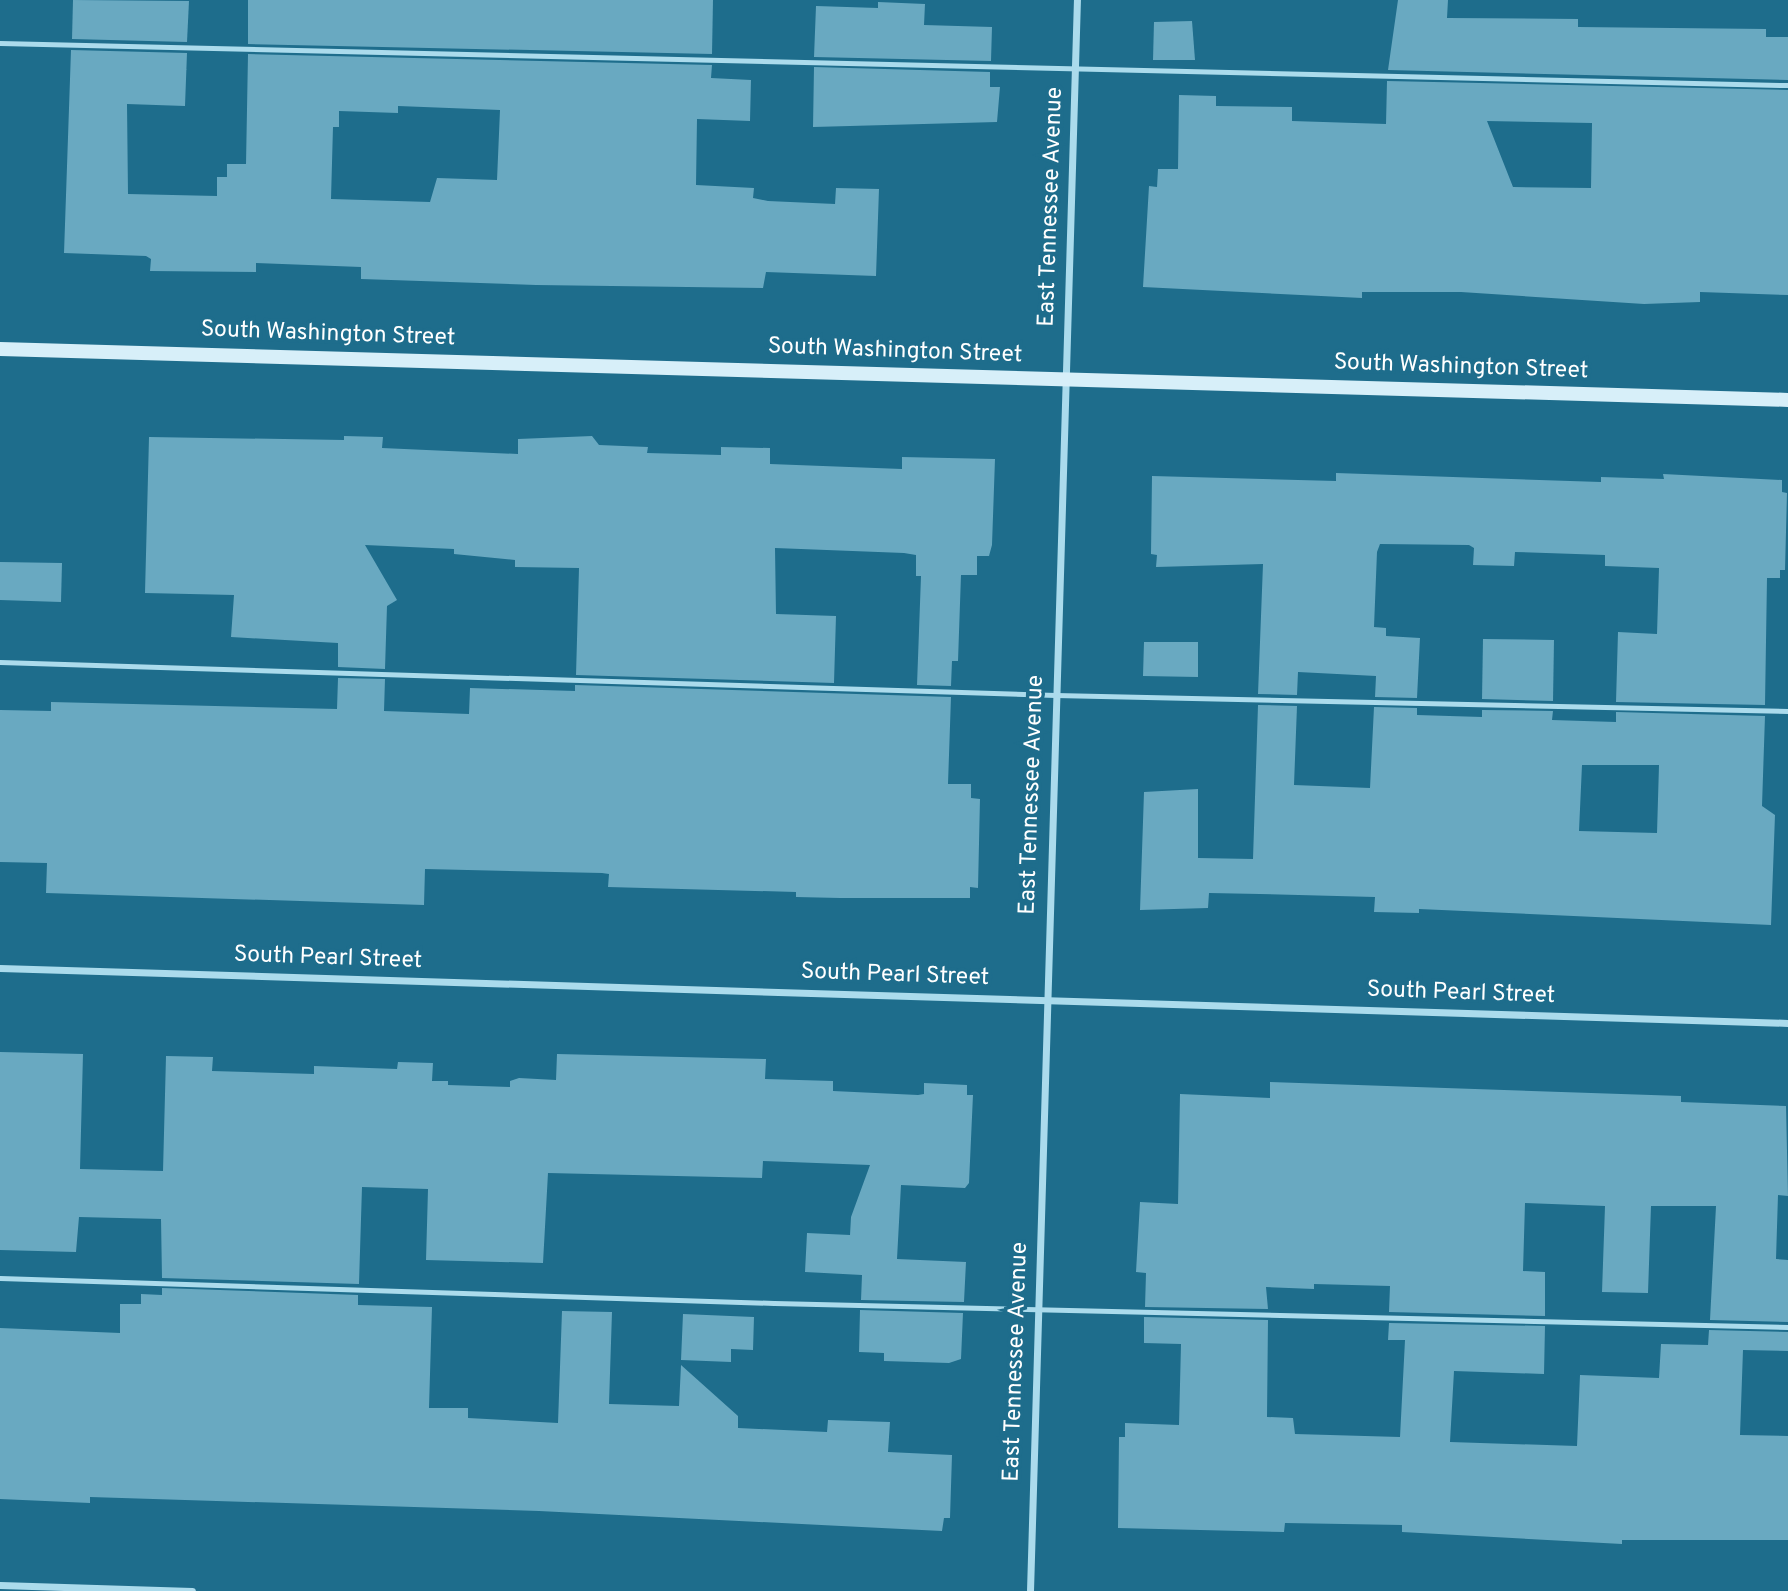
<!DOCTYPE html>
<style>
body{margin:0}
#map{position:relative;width:1788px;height:1591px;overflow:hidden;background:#1e6d8c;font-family:Overpass,sans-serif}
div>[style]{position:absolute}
.building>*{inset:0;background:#69a9c1}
.lane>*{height:5px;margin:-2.5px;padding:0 2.5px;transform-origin:2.5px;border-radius:2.5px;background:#abdbec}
.street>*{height:7px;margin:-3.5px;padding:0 3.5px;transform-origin:3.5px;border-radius:3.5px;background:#abdbec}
.secondary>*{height:14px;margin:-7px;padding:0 7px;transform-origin:7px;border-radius:7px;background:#d7eff9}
span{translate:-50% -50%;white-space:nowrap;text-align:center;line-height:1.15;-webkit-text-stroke:7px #1e6d8c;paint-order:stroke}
.street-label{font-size:23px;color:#fff}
</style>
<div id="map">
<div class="building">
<i style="clip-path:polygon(73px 0,189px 1px,187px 42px,72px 39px)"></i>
<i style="clip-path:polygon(248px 0,713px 0,712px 54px,248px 44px)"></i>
<i style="clip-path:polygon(1398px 0,1448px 0,1447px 18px,1578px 19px,1578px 27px,1766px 29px,1766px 37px,1788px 37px,1788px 80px,1388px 70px)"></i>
<i style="clip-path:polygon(878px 2px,925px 4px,924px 25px,992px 27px,991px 61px,814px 57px,816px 6px,878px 8px)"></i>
<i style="clip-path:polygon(1192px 21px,1195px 60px,1153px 60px,1154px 22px)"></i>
<i style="clip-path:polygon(evenodd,71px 50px,187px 53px,185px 106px,127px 104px,128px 194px,217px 196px,217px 177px,227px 177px,227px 164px,246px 164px,248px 54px,712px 65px,711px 78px,751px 80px,750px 121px,697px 119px,696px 185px,754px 188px,753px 198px,768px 201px,835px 204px,836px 188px,879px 189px,876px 276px,766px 272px,763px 288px,536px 285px,361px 279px,361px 267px,256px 263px,256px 272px,150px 271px,151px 259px,146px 256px,64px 253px,71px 50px,398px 106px,500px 110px,497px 180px,437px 178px,430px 202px,331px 199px,333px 127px,339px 127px,339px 111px,398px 113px,398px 106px)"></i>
<i style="clip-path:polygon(814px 67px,990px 72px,990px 87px,1000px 87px,997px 122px,813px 127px)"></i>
<i style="clip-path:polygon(evenodd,1387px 81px,1788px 90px,1788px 295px,1700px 292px,1700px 302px,1644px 304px,1461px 292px,1362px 292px,1362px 298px,1143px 287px,1149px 186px,1157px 187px,1158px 169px,1178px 169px,1179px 95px,1216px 96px,1216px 106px,1292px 107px,1292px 121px,1386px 124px,1387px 81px,1487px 121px,1592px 123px,1591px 188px,1513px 187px,1487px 121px)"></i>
<i style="clip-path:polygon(344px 436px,383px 437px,382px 448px,518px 454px,518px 439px,592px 436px,599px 445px,648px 447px,647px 453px,721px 455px,721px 447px,770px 448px,770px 464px,902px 469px,902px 457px,995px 459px,992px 545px,989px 556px,977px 556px,977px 575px,961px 575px,958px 661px,952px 661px,951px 686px,917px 685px,921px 576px,916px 576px,916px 555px,904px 553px,775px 548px,776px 614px,836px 616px,834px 683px,576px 675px,579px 568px,515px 567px,515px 560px,454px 554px,454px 549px,365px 545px,397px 600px,387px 606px,385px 669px,338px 667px,338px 643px,231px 637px,234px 595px,145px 593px,149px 437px,344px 440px)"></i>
<i style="clip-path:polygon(1336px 473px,1601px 482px,1601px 477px,1664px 479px,1663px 474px,1782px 480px,1782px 492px,1787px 493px,1785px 570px,1780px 570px,1780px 578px,1767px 578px,1765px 705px,1616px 702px,1618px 632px,1657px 634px,1659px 568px,1605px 566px,1605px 555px,1515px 552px,1514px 566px,1473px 565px,1474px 548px,1469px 545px,1380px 544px,1377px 552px,1374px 627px,1386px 628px,1386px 636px,1420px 638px,1417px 698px,1375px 697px,1376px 676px,1298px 672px,1297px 695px,1258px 694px,1263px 564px,1156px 567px,1157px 555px,1151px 554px,1152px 476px,1336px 481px)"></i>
<i style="clip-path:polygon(0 562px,62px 563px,61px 602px,0 600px)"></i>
<i style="clip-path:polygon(1483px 639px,1554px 640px,1553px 701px,1482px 699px)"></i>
<i style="clip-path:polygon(1144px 642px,1198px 642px,1198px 677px,1143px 676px)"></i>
<i style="clip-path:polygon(338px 678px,385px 679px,384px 711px,469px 714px,470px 688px,575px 691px,575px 685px,951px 697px,948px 784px,971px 784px,971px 798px,980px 799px,978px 888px,970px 887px,970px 898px,840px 898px,796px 897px,796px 892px,608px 887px,609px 874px,602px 873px,425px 869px,424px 905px,46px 893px,47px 863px,0 862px,0 710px,51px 711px,51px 702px,337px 709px)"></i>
<i style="clip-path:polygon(evenodd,1258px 705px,1297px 706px,1294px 785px,1370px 788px,1374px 707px,1417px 708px,1417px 715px,1482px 717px,1482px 710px,1553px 711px,1552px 720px,1616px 722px,1616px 712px,1765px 716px,1762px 806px,1775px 815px,1771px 925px,1419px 909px,1419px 913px,1374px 912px,1375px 897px,1260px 894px,1209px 893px,1208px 908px,1140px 910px,1144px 792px,1198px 789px,1198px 858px,1253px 859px,1258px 705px,1582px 765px,1659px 765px,1657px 833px,1579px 831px,1582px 765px)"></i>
<i style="clip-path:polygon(0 1052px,83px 1054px,80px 1169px,163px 1171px,166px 1056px,213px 1057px,212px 1071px,314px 1074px,314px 1066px,397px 1069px,398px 1062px,433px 1063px,432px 1081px,448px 1081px,448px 1085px,510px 1087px,510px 1081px,519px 1078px,556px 1080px,557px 1054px,766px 1059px,765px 1079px,833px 1081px,833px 1091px,918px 1095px,924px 1094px,924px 1083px,967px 1085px,967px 1095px,973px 1095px,969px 1183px,965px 1188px,901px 1185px,897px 1259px,966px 1262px,964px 1302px,861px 1300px,862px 1275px,805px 1272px,807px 1233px,850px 1235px,851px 1217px,870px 1165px,763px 1161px,762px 1178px,548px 1173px,543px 1263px,426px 1260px,428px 1189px,362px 1187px,359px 1284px,162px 1278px,161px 1219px,79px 1217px,76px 1252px,0 1250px)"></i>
<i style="clip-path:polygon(1270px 1082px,1681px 1096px,1681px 1102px,1786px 1106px,1788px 1196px,1778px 1195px,1776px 1259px,1788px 1260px,1788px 1322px,1710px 1320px,1716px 1206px,1651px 1206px,1648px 1293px,1602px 1292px,1605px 1206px,1525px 1203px,1523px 1271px,1545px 1272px,1545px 1316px,1389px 1312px,1390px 1286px,1314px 1284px,1314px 1289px,1266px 1287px,1268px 1309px,1145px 1307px,1146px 1273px,1136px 1272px,1140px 1202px,1178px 1204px,1180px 1094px,1270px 1098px)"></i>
<i style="clip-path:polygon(162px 1288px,358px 1295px,358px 1305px,432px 1307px,429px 1408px,468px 1408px,468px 1418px,558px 1423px,562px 1311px,612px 1312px,609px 1404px,679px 1406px,681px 1365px,738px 1416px,738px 1428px,827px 1432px,828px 1420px,890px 1422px,888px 1452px,952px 1455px,950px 1518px,944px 1518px,942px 1531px,539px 1511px,90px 1497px,90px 1503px,0 1499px,0 1328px,120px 1333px,120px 1304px,141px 1304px,141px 1294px,162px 1295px)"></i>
<i style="clip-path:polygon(860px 1310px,963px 1313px,961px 1359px,949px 1363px,884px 1361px,884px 1353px,859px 1352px)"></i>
<i style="clip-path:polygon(683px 1314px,754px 1317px,753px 1350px,731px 1349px,731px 1362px,681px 1360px)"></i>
<i style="clip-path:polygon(1144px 1317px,1268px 1320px,1267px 1417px,1293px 1418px,1295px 1434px,1400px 1437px,1405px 1340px,1388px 1340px,1389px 1323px,1545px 1326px,1544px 1374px,1454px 1371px,1450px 1442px,1577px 1446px,1580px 1375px,1659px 1378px,1661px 1344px,1708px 1345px,1709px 1330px,1788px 1332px,1788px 1351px,1743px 1350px,1740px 1435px,1788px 1436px,1788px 1540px,1622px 1540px,1622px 1544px,1402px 1532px,1402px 1525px,1285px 1523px,1284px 1532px,1118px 1528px,1119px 1437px,1125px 1437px,1125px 1423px,1179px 1425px,1181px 1344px,1144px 1343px)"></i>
</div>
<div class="lane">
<i style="left:0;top:43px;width:1788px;rotate:1.35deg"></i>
<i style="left:0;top:662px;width:1056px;rotate:1.79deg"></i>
<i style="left:1055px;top:695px;width:733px;rotate:1.25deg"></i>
<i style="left:0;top:1278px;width:774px;rotate:1.85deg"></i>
<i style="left:774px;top:1303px;width:1014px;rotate:1.36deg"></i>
</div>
<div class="street">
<i style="left:0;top:968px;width:1789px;rotate:1.76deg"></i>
<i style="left:0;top:1585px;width:192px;rotate:1.8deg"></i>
<i style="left:1030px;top:1591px;width:1592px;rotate:-88.31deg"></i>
</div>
<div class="secondary">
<i style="left:0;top:349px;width:1789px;rotate:1.63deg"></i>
</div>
<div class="street-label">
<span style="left:1052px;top:207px;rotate:-88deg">East Tennessee Avenue</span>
<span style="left:328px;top:335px;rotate:2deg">South Washington Street</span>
<span style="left:895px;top:352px;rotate:2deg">South Washington Street</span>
<span style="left:1461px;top:368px;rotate:2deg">South Washington Street</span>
<span style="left:1033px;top:795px;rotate:-88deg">East Tennessee Avenue</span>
<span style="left:328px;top:959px;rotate:2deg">South Pearl Street</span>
<span style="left:895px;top:976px;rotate:2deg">South Pearl Street</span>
<span style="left:1461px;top:994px;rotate:2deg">South Pearl Street</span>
<span style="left:1017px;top:1362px;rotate:-88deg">East Tennessee Avenue</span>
</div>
</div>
